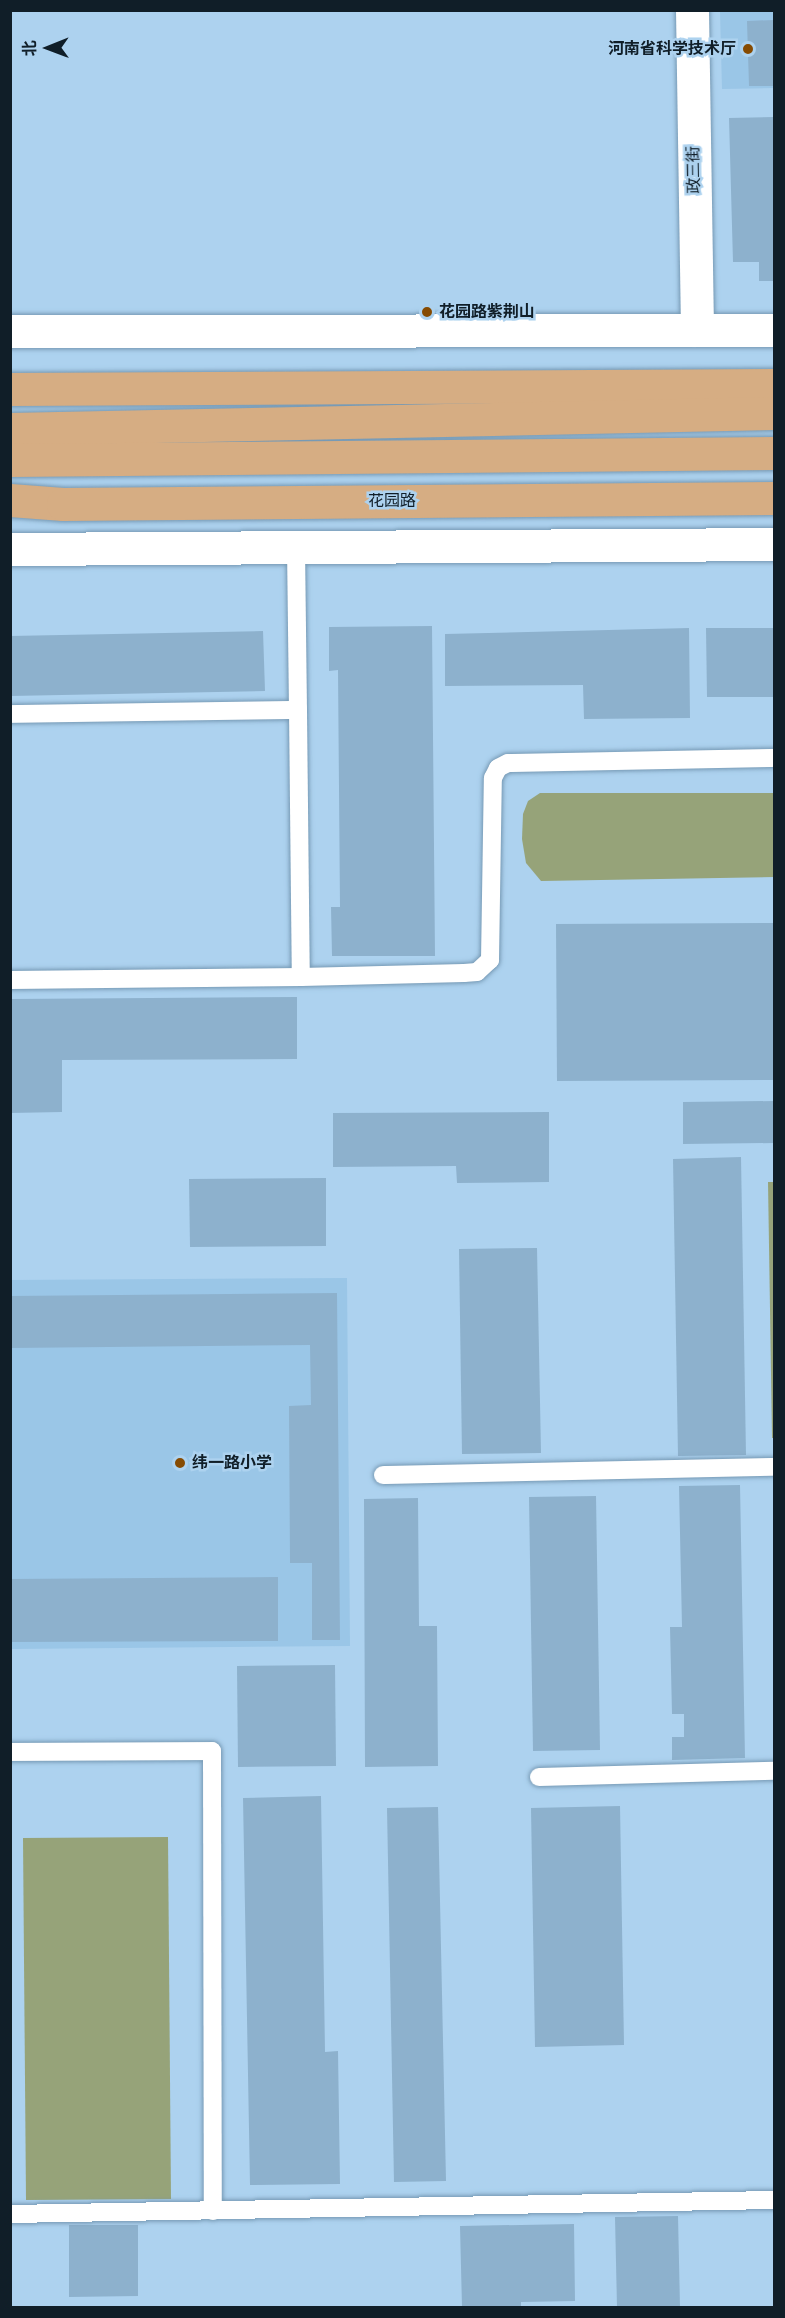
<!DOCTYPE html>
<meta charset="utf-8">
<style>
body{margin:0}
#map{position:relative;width:785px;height:2318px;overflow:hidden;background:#add2ef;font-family:"Alegreya Sans","Noto Sans SC",sans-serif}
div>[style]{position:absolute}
.built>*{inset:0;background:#9ac6e7}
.green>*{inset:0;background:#96a379}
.building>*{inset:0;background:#8db1cd}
.roads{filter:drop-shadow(0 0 2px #7699b4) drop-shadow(0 0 2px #7699b4)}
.lane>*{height:18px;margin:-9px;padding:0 9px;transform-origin:9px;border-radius:9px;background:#fff}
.street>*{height:33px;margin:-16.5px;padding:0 16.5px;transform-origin:16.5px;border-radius:16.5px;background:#fff}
.primary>*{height:33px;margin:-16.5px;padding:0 16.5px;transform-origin:16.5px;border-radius:16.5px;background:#d6ad83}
.dots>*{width:16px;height:16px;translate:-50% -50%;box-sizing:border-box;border:3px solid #add2ef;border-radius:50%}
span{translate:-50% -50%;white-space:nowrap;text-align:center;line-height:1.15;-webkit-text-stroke:5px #add2ef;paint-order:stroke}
.poi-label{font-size:16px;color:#101e28;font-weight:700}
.right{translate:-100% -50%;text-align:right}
.left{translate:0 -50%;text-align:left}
.street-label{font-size:16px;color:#101e28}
.frame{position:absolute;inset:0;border:12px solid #101e28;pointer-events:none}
.north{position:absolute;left:18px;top:18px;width:60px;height:60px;-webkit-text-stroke:4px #add2ef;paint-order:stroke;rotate:269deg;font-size:16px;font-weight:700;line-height:24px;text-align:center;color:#101e28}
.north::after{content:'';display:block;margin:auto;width:21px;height:27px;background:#101e28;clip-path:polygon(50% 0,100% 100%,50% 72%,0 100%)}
</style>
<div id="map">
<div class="built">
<i style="clip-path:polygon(720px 11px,774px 11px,774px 88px,722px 89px)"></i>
<i style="clip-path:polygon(347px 1278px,350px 1646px,11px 1649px,10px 1280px)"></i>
</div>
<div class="green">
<i style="clip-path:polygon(540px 793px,774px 793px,774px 877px,541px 881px,526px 863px,522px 839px,523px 814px,528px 801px)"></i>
<i style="clip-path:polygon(768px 1182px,774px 1182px,774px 1438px,772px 1438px)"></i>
<i style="clip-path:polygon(168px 1837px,171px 2199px,26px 2200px,23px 1838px)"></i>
</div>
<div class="building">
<i style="clip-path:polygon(774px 20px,774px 86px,749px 86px,747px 21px)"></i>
<i style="clip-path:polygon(774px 117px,774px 281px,759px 281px,759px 262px,733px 262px,729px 118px)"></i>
<i style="clip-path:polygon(432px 626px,435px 956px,332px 956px,331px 907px,340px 907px,338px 670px,329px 671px,329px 627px)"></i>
<i style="clip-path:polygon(689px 628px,690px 718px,584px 719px,583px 685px,445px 686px,445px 634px)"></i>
<i style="clip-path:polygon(706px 628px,774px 628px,774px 697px,707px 697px)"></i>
<i style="clip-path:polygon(263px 631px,265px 691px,10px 696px,10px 636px)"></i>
<i style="clip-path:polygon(774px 923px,774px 1080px,557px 1081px,556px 924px)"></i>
<i style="clip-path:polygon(297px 997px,297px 1059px,62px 1060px,62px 1112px,10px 1113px,10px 999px)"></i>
<i style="clip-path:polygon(774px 1101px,774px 1143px,683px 1144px,683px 1102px)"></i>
<i style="clip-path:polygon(549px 1112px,549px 1182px,457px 1183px,456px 1166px,333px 1167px,333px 1113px)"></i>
<i style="clip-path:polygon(741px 1157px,746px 1455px,678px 1456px,673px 1159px)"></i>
<i style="clip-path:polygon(326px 1178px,326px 1246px,190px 1247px,189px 1179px)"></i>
<i style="clip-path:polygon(537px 1248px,541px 1453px,462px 1454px,459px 1249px)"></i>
<i style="clip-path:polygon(337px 1293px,340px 1640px,312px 1640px,312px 1563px,290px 1563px,289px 1406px,311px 1405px,310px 1345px,10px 1348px,10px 1296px)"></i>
<i style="clip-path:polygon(740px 1485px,745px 1758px,672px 1760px,672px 1737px,684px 1737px,684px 1714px,672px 1714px,670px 1627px,682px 1627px,679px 1486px)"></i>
<i style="clip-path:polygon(596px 1496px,600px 1750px,533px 1751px,529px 1497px)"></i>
<i style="clip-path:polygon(418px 1498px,419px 1626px,437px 1626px,438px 1766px,365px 1767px,364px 1499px)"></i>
<i style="clip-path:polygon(278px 1577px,278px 1641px,10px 1642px,10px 1579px)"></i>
<i style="clip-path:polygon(335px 1665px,336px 1766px,238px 1767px,237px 1666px)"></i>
<i style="clip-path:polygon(321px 1796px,325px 2052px,338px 2051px,340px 2184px,250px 2185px,243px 1798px)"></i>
<i style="clip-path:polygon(620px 1806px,624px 2045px,535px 2047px,531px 1808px)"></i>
<i style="clip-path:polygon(438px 1807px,446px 2181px,394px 2182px,387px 1808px)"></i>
<i style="clip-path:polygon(678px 2216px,680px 2307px,617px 2307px,615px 2217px)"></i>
<i style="clip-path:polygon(574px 2224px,575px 2301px,521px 2302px,521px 2307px,462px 2307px,460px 2226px)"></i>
<i style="clip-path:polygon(69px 2225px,138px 2225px,138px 2296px,69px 2297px)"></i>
</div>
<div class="roads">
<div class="lane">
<i style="left:296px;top:547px;width:163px;rotate:89.3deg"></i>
<i style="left:10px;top:714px;width:288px;rotate:-0.8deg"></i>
<i style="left:298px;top:710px;width:267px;rotate:89.4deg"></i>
<i style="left:301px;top:977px;width:291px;rotate:179.4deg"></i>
<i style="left:301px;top:977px;width:163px;rotate:-1.4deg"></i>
<i style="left:464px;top:973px;width:13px;rotate:-4deg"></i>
<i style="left:477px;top:972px;width:18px;rotate:-43deg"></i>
<i style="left:490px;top:960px;width:182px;rotate:-89.1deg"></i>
<i style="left:493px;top:778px;width:11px;rotate:-63deg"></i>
<i style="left:498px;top:768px;width:11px;rotate:-27deg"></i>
<i style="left:508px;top:763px;width:266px;rotate:-1.1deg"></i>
<i style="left:383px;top:1475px;width:391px;rotate:-1.2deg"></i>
<i style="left:10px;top:1752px;width:202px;rotate:-0.3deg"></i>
<i style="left:212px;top:1751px;width:460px;rotate:89.9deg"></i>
<i style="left:539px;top:1777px;width:235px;rotate:-1.5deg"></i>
<i style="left:10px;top:2214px;width:764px;rotate:-1.05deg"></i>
</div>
<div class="street">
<i style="left:692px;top:10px;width:320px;rotate:89.1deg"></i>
<i style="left:10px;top:331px;width:764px;rotate:-0.07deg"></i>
<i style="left:10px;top:549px;width:764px;rotate:-0.37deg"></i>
</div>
<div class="primary">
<i style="left:10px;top:389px;width:764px;rotate:-0.3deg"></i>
<i style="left:10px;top:429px;width:764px;rotate:-1.2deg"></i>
<i style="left:10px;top:460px;width:764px;rotate:-0.52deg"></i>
<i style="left:10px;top:500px;width:53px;rotate:4.3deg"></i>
<i style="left:63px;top:504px;width:711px;rotate:-0.48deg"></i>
</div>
</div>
<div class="dots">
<i style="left:748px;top:49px;background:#864b02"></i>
<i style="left:427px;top:312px;background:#864b02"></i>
<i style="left:180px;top:1463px;background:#864b02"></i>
</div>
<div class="poi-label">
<span class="right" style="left:736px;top:49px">河南省科学技术厅</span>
<span class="left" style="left:439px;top:312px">花园路紫荆山</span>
<span class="left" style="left:192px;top:1463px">纬一路小学</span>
</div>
<div class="street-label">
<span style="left:694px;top:170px;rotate:-91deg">政三街</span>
<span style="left:392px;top:501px">花园路</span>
</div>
<div class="frame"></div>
<div class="north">北</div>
</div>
